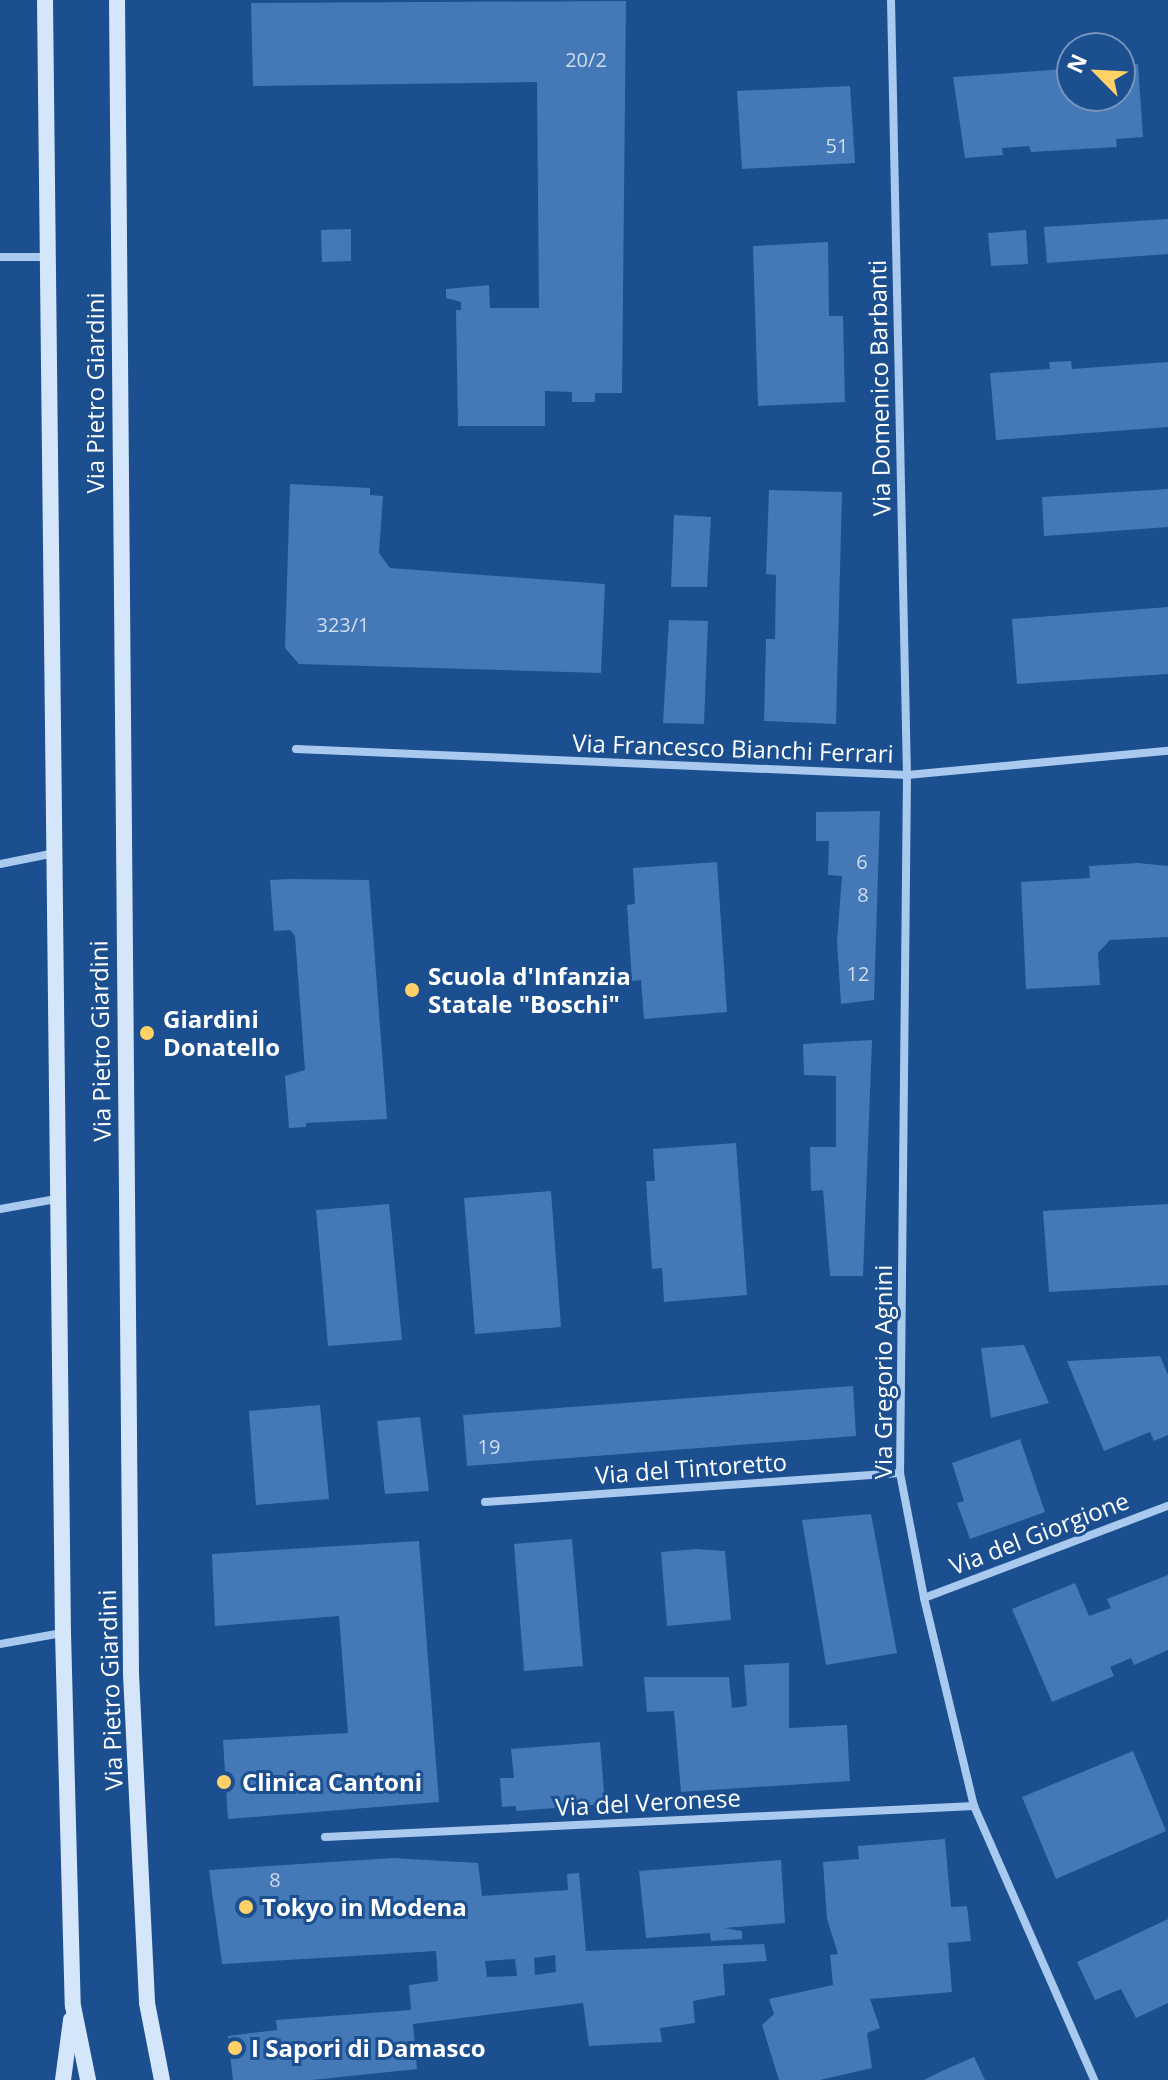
<!DOCTYPE html>
<style>
body{margin:0}
#map{position:relative;width:1168px;height:2080px;overflow:hidden;background:#1b4f8f;font-family:"Open Sans",sans-serif}
div>[style]{position:absolute}
.building>*{inset:0;background:#4478b7}
.street>*{height:8px;margin:-4px;padding:0 4px;transform-origin:4px;border-radius:4px;background:#a9c9ee}
.secondary>*{height:16px;margin:-8px;padding:0 8px;transform-origin:8px;border-radius:8px;background:#d6e6fa}
.dots>*{width:22px;height:22px;translate:-50% -50%;box-sizing:border-box;border:4px solid #1b4f8f;border-radius:50%}
span{translate:-50% -50%;white-space:nowrap;text-align:center;line-height:1.15;-webkit-text-stroke:6px #1b4f8f;paint-order:stroke}
.number-label{font-size:20px;color:#d0dded}
.number-label span{-webkit-text-stroke-width:0}
.street-label{font-size:24px;color:#fff}
.poi-label{font-size:24px;color:#fff;font-weight:700}
.left{translate:0 -50%;text-align:left}
.north{position:absolute;left:1056px;top:32px;width:80px;height:80px;box-sizing:border-box;background:#1b4f8f;border:2px solid #7695bc;border-radius:50%;rotate:294deg;font-size:22px;font-weight:700;line-height:32px;text-align:center;color:#fff}
.north::after{content:'';display:block;margin:auto;width:28px;height:36px;background:#ffd166;clip-path:polygon(50% 0,100% 100%,50% 72%,0 100%)}
</style>
<div id="map">
<div class="building">
<i style="clip-path:polygon(626px 1px,622px 393px,595px 393px,595px 402px,572px 402px,572px 392px,545px 391px,545px 426px,458px 426px,456px 310px,461px 310px,461px 302px,446px 298px,446px 289px,489px 285px,490px 308px,539px 308px,537px 82px,253px 86px,251px 3px)"></i>
<i style="clip-path:polygon(1138px 64px,1143px 137px,1116px 139px,1117px 147px,1031px 152px,1029px 146px,1002px 148px,1003px 155px,965px 158px,953px 77px,1066px 69px,1066px 76px,1072px 76px,1072px 96px,1120px 96px,1120px 65px)"></i>
<i style="clip-path:polygon(850px 86px,855px 163px,742px 169px,737px 91px)"></i>
<i style="clip-path:polygon(1168px 219px,1168px 254px,1047px 263px,1044px 227px)"></i>
<i style="clip-path:polygon(351px 229px,351px 261px,322px 262px,321px 230px)"></i>
<i style="clip-path:polygon(1026px 230px,1028px 264px,991px 266px,988px 233px)"></i>
<i style="clip-path:polygon(828px 242px,829px 316px,843px 316px,845px 402px,758px 406px,753px 246px)"></i>
<i style="clip-path:polygon(1071px 361px,1072px 369px,1168px 362px,1168px 427px,996px 440px,990px 373px,1050px 369px,1049px 362px)"></i>
<i style="clip-path:polygon(290px 484px,370px 488px,370px 495px,383px 496px,379px 553px,390px 568px,605px 584px,601px 673px,299px 664px,285px 648px)"></i>
<i style="clip-path:polygon(1168px 489px,1168px 527px,1044px 536px,1042px 497px)"></i>
<i style="clip-path:polygon(769px 490px,842px 492px,836px 724px,764px 721px,766px 639px,775px 639px,776px 575px,766px 574px)"></i>
<i style="clip-path:polygon(674px 515px,711px 517px,707px 587px,671px 587px)"></i>
<i style="clip-path:polygon(1168px 607px,1168px 674px,1017px 684px,1012px 619px)"></i>
<i style="clip-path:polygon(669px 620px,708px 621px,704px 724px,663px 723px)"></i>
<i style="clip-path:polygon(880px 811px,874px 1000px,841px 1004px,837px 941px,842px 876px,828px 875px,829px 841px,816px 841px,816px 812px)"></i>
<i style="clip-path:polygon(717px 862px,727px 1012px,644px 1019px,641px 980px,632px 981px,627px 905px,635px 904px,633px 868px)"></i>
<i style="clip-path:polygon(1138px 863px,1168px 866px,1168px 937px,1110px 940px,1098px 953px,1100px 985px,1026px 989px,1021px 882px,1090px 878px,1089px 866px)"></i>
<i style="clip-path:polygon(290px 879px,369px 880px,387px 1119px,306px 1123px,306px 1127px,289px 1128px,285px 1076px,305px 1070px,295px 936px,290px 930px,274px 931px,270px 880px)"></i>
<i style="clip-path:polygon(872px 1040px,863px 1276px,830px 1276px,823px 1190px,811px 1191px,810px 1147px,836px 1147px,836px 1076px,804px 1075px,803px 1044px)"></i>
<i style="clip-path:polygon(736px 1143px,747px 1295px,664px 1302px,662px 1268px,652px 1269px,646px 1181px,655px 1181px,653px 1149px)"></i>
<i style="clip-path:polygon(551px 1191px,561px 1327px,475px 1334px,464px 1198px)"></i>
<i style="clip-path:polygon(389px 1204px,402px 1340px,328px 1346px,316px 1210px)"></i>
<i style="clip-path:polygon(1168px 1204px,1168px 1285px,1049px 1292px,1043px 1211px)"></i>
<i style="clip-path:polygon(1024px 1345px,1049px 1403px,991px 1418px,981px 1348px)"></i>
<i style="clip-path:polygon(1160px 1356px,1168px 1375px,1168px 1435px,1154px 1441px,1150px 1432px,1104px 1451px,1067px 1361px)"></i>
<i style="clip-path:polygon(853px 1386px,856px 1436px,467px 1466px,463px 1415px)"></i>
<i style="clip-path:polygon(320px 1405px,329px 1499px,256px 1505px,249px 1411px)"></i>
<i style="clip-path:polygon(420px 1417px,429px 1491px,385px 1494px,377px 1421px)"></i>
<i style="clip-path:polygon(1020px 1439px,1045px 1512px,970px 1539px,957px 1503px,964px 1501px,952px 1463px)"></i>
<i style="clip-path:polygon(871px 1514px,897px 1653px,826px 1665px,802px 1520px)"></i>
<i style="clip-path:polygon(572px 1539px,583px 1666px,524px 1671px,514px 1544px)"></i>
<i style="clip-path:polygon(419px 1541px,439px 1802px,228px 1819px,223px 1740px,348px 1733px,339px 1616px,215px 1626px,212px 1554px)"></i>
<i style="clip-path:polygon(696px 1549px,725px 1551px,731px 1620px,667px 1626px,661px 1552px)"></i>
<i style="clip-path:polygon(1168px 1575px,1168px 1650px,1134px 1665px,1131px 1658px,1110px 1667px,1114px 1676px,1052px 1702px,1012px 1609px,1075px 1583px,1089px 1616px,1111px 1608px,1107px 1599px)"></i>
<i style="clip-path:polygon(789px 1663px,789px 1728px,847px 1725px,850px 1781px,681px 1792px,674px 1711px,647px 1712px,644px 1677px,729px 1677px,732px 1708px,747px 1706px,744px 1665px)"></i>
<i style="clip-path:polygon(600px 1742px,605px 1804px,516px 1811px,516px 1806px,502px 1807px,500px 1778px,514px 1778px,511px 1749px)"></i>
<i style="clip-path:polygon(1133px 1751px,1166px 1831px,1056px 1879px,1022px 1797px)"></i>
<i style="clip-path:polygon(945px 1839px,951px 1907px,967px 1906px,971px 1941px,948px 1943px,952px 1992px,870px 1999px,880px 2028px,867px 2033px,872px 2068px,820px 2080px,779px 2080px,762px 2025px,774px 2014px,769px 1999px,833px 1985px,830px 1955px,838px 1954px,827px 1919px,823px 1862px,859px 1859px,858px 1846px)"></i>
<i style="clip-path:polygon(evenodd,393px 1858px,478px 1863px,482px 1896px,568px 1890px,567px 1874px,579px 1873px,586px 1951px,764px 1944px,767px 1961px,723px 1964px,725px 1995px,693px 2001px,695px 2023px,660px 2028px,662px 2042px,589px 2046px,583px 2003px,413px 2024px,417px 2069px,312px 2080px,233px 2080px,228px 2036px,277px 2030px,276px 2020px,411px 2010px,409px 1985px,438px 1981px,436px 1951px,222px 1964px,209px 1870px,393px 1858px,555px 1955px,556px 1972px,535px 1975px,534px 1958px,555px 1955px,393px 1858px,515px 1959px,517px 1976px,487px 1977px,485px 1961px,515px 1959px)"></i>
<i style="clip-path:polygon(781px 1860px,785px 1923px,724px 1928px,742px 1931px,742px 1939px,711px 1941px,710px 1933px,646px 1938px,639px 1871px)"></i>
<i style="clip-path:polygon(1168px 1919px,1168px 2003px,1136px 2018px,1121px 1989px,1095px 2000px,1077px 1962px)"></i>
<i style="clip-path:polygon(974px 2057px,985px 2080px,924px 2080px,944px 2070px)"></i>
</div>
<div class="street">
<i style="left:891px;top:0;width:775px;rotate:88.82deg"></i>
<i style="left:907px;top:775px;width:698px;rotate:90.57deg"></i>
<i style="left:900px;top:1473px;width:127px;rotate:79.1deg"></i>
<i style="left:924px;top:1598px;width:214px;rotate:76.5deg"></i>
<i style="left:974px;top:1806px;width:299px;rotate:66.3deg"></i>
<i style="left:0;top:257px;width:47px"></i>
<i style="left:296px;top:749px;width:612px;rotate:2.44deg"></i>
<i style="left:907px;top:775px;width:262px;rotate:-5.3deg"></i>
<i style="left:0;top:864px;width:51px;rotate:-11.3deg"></i>
<i style="left:0;top:1209px;width:57px;rotate:-10.1deg"></i>
<i style="left:485px;top:1502px;width:416px;rotate:-4deg"></i>
<i style="left:924px;top:1598px;width:261px;rotate:-20.7deg"></i>
<i style="left:0;top:1644px;width:63px;rotate:-10.1deg"></i>
<i style="left:325px;top:1837px;width:650px;rotate:-2.73deg"></i>
</div>
<div class="secondary">
<i style="left:45px;top:0;width:1633px;rotate:89.37deg"></i>
<i style="left:63px;top:1633px;width:373px;rotate:88.5deg"></i>
<i style="left:73px;top:2006px;width:76px;rotate:78.5deg"></i>
<i style="left:117px;top:0;width:1674px;rotate:89.52deg"></i>
<i style="left:131px;top:1674px;width:329px;rotate:87.2deg"></i>
<i style="left:147px;top:2003px;width:78px;rotate:79deg"></i>
<i style="left:63px;top:2080px;width:61px;rotate:-82.4deg"></i>
</div>
<div class="dots">
<i style="left:412px;top:990px;background:#ffd166"></i>
<i style="left:147px;top:1033px;background:#ffd166"></i>
<i style="left:224px;top:1782px;background:#ffd166"></i>
<i style="left:246px;top:1907px;background:#ffd166"></i>
<i style="left:235px;top:2048px;background:#ffd166"></i>
</div>
<div class="number-label">
<span style="left:586px;top:59px">20/2</span>
<span style="left:837px;top:145px">51</span>
<span style="left:343px;top:624px">323/1</span>
<span style="left:862px;top:861px">6</span>
<span style="left:863px;top:894px">8</span>
<span style="left:858px;top:973px">12</span>
<span style="left:489px;top:1446px">19</span>
<span style="left:275px;top:1879px">8</span>
</div>
<div class="street-label">
<span style="left:879px;top:388px;rotate:-91deg">Via Domenico Barbanti</span>
<span style="left:95px;top:393px;rotate:-90deg">Via Pietro Giardini</span>
<span style="left:733px;top:748px;rotate:2deg">Via Francesco Bianchi Ferrari</span>
<span style="left:100px;top:1041px;rotate:-91deg">Via Pietro Giardini</span>
<span style="left:883px;top:1372px;rotate:-90deg">Via Gregorio Agnini</span>
<span style="left:691px;top:1468px;rotate:-4deg">Via del Tintoretto</span>
<span style="left:1039px;top:1533px;rotate:-21deg">Via del Giorgione</span>
<span style="left:110px;top:1690px;rotate:-92deg">Via Pietro Giardini</span>
<span style="left:648px;top:1802px;rotate:-3deg">Via del Veronese</span>
</div>
<div class="poi-label">
<span class="left" style="left:428px;top:990px">Scuola d'Infanzia<br>Statale "Boschi"</span>
<span class="left" style="left:163px;top:1033px">Giardini<br>Donatello</span>
<span class="left" style="left:242px;top:1782px">Clinica Cantoni</span>
<span class="left" style="left:262px;top:1907px">Tokyo in Modena</span>
<span class="left" style="left:251px;top:2048px">I Sapori di Damasco</span>
</div>
<div class="north">N</div>
</div>
